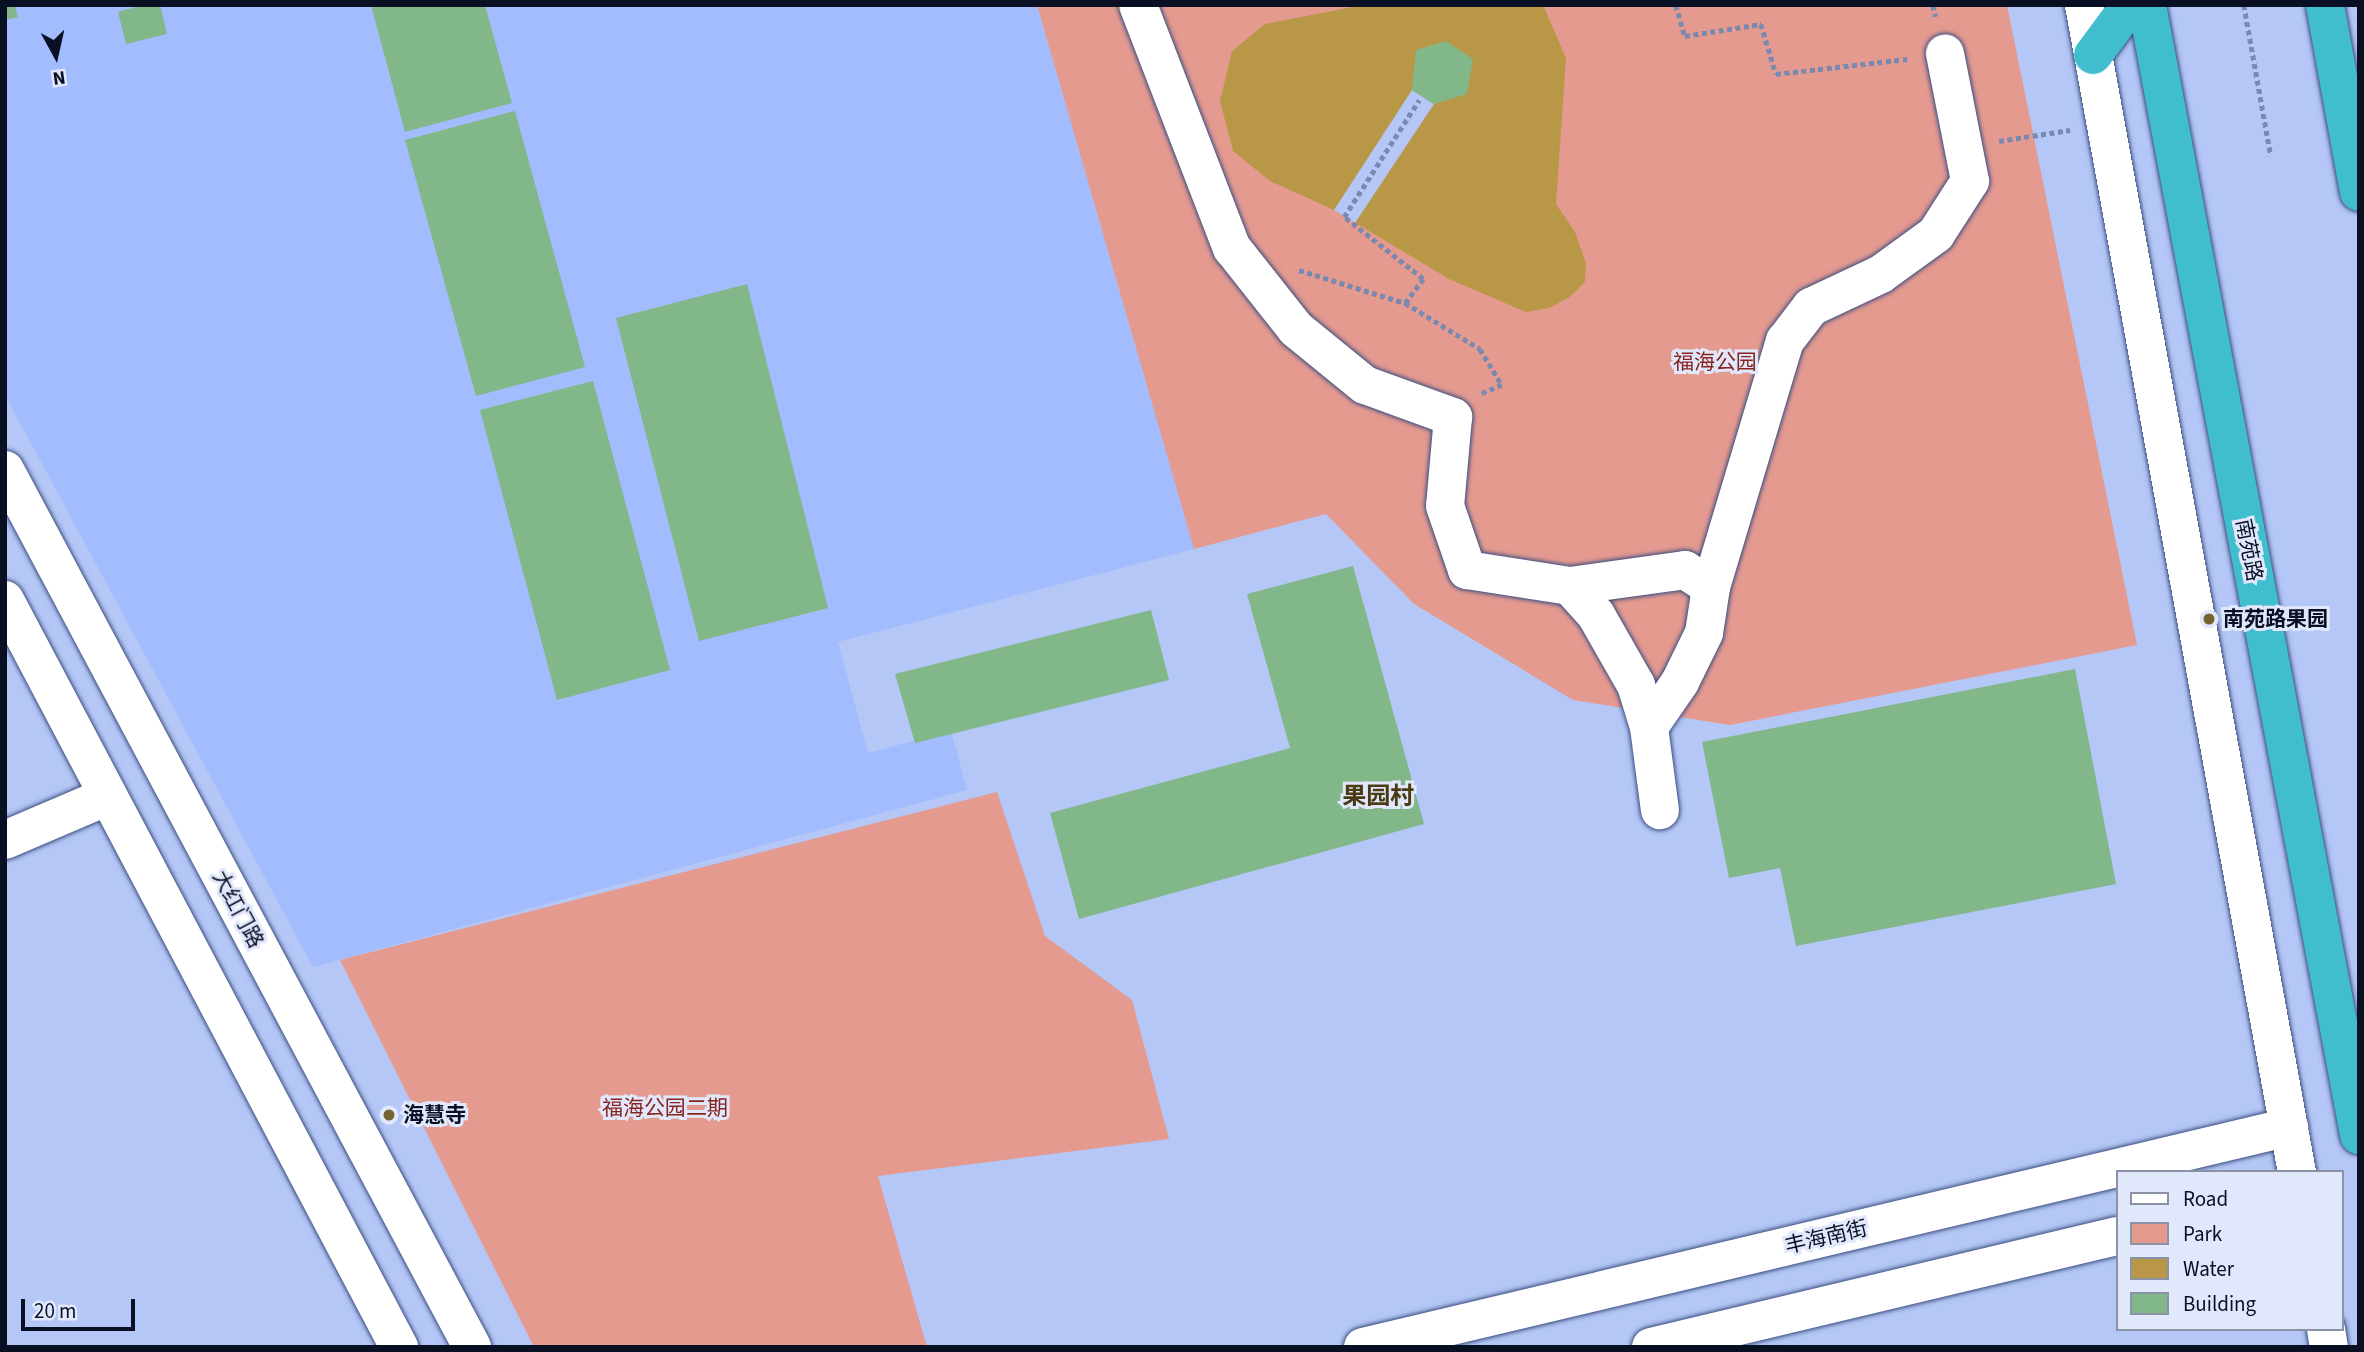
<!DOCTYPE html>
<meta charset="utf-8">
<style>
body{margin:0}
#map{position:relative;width:2364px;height:1352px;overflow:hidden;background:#b4c7f6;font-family:"Source Sans 3","Noto Sans SC",sans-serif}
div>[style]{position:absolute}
.built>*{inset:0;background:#a3bcfd}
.green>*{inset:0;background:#e59a90}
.water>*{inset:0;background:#b89846}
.pier>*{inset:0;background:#b4c7f6}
.building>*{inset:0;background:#82b789}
.path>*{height:4.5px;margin-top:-2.25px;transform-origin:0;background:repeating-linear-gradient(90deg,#7a89af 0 5px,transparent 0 8.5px)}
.roads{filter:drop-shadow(0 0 2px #3c4e81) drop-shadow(0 0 2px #3c4e81)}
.minor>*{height:38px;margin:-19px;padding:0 19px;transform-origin:19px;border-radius:19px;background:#fff}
.highway>*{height:38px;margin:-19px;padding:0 19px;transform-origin:19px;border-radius:19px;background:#41bece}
.dots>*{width:19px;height:19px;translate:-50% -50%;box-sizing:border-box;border:4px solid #e1e8fb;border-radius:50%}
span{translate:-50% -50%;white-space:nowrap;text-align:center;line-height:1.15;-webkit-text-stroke:6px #e1e8fb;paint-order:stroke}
.park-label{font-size:21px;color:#88231e}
.street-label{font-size:21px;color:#091024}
.poi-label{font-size:21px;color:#091024;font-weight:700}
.left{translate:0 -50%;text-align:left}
.quarter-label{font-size:24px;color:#4b3b13;font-weight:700}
.frame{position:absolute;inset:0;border:7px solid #091024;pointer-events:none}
.legend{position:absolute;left:2116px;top:1170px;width:228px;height:161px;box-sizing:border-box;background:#e1e8fb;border:2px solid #8b92a5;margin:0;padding:9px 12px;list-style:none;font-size:21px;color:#091024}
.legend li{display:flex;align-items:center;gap:14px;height:35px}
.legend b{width:35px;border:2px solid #8b92a5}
.north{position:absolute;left:21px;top:21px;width:70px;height:70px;-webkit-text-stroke:5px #e1e8fb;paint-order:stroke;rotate:172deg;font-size:19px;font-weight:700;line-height:28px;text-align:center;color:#091024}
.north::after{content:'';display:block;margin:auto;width:24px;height:32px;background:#091024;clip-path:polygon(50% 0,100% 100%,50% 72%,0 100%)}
.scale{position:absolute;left:21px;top:1299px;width:114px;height:32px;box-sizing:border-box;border:4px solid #091024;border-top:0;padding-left:9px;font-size:21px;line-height:24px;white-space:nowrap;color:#091024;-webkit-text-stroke:5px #e1e8fb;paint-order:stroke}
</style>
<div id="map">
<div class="built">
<i style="clip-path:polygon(5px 5px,1037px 5px,1194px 549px,838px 642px,868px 753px,951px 731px,967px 790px,313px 967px,5px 395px)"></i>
</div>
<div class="green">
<i style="clip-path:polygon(1037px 5px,2007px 5px,2137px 645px,1730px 725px,1573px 700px,1414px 604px,1326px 514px,1194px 549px)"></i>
<i style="clip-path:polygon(997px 792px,1045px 936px,1132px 1000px,1169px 1139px,878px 1176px,927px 1347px,534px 1347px,340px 960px)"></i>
</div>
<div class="water">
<i style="clip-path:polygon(1363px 5px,1543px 5px,1566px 58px,1556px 204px,1575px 232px,1586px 263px,1585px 282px,1570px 297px,1549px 308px,1526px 312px,1449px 279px,1334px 210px,1270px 181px,1233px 151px,1220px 101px,1232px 51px,1265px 24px)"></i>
</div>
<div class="pier">
<i style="clip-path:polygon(1412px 90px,1434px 104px,1355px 223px,1334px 210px)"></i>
</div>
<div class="building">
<i style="clip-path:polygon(5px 5px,15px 5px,18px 17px,5px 20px)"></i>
<i style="clip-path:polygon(143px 5px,160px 5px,167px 34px,126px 44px,118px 12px)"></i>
<i style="clip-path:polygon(371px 5px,485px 5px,512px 103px,405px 132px)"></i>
<i style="clip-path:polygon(1446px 41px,1473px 59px,1467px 94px,1434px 104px,1412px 90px,1416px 50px)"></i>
<i style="clip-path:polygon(515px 111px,585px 367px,476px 396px,405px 140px)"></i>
<i style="clip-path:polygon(747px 284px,828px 608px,699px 641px,616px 318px)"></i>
<i style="clip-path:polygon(593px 381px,670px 670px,557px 700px,480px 410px)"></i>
<i style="clip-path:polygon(1353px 566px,1424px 824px,1079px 919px,1050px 813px,1290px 748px,1247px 594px)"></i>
<i style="clip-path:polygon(1151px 610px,1169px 680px,915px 743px,895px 674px)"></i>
<i style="clip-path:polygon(2075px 669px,2116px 884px,1796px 946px,1780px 868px,1729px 878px,1702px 742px)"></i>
</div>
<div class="path">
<i style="left:1676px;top:5px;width:32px;rotate:74deg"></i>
<i style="left:1685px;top:36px;width:77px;rotate:-9deg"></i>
<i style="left:1761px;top:24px;width:52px;rotate:73.3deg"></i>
<i style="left:1776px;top:74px;width:132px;rotate:-6.5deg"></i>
<i style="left:1933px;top:5px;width:12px;rotate:76deg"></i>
<i style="left:2244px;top:5px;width:153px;rotate:79.9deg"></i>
<i style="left:1999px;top:141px;width:72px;rotate:-8.8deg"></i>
<i style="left:1299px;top:270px;width:111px;rotate:17.3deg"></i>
<i style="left:1405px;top:303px;width:88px;rotate:31.5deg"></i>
<i style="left:1480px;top:349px;width:42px;rotate:58.6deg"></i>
<i style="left:1502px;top:385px;width:23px;rotate:157deg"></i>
<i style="left:1405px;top:303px;width:30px;rotate:-53deg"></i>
<i style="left:1423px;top:279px;width:100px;rotate:-141.9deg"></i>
<i style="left:1344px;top:217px;width:139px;rotate:-57.3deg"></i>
</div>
<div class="roads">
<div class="minor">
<i style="left:1138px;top:5px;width:261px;rotate:68.9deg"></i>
<i style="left:1232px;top:248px;width:103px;rotate:51.7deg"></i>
<i style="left:1296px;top:329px;width:89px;rotate:39.1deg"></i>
<i style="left:1365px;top:385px;width:94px;rotate:20deg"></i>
<i style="left:1453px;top:417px;width:89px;rotate:95.1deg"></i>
<i style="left:1445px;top:506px;width:68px;rotate:71deg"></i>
<i style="left:1467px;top:570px;width:104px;rotate:8.8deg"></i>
<i style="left:1570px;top:586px;width:39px;rotate:48deg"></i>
<i style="left:1596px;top:615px;width:81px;rotate:60.3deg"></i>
<i style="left:1636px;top:685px;width:44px;rotate:72.8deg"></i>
<i style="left:1649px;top:727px;width:84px;rotate:82.5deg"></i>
<i style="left:2084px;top:5px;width:1186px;rotate:79.66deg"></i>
<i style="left:5px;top:470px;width:994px;rotate:61.96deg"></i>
<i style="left:1570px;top:586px;width:116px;rotate:-7.9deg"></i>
<i style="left:1685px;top:570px;width:31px;rotate:33deg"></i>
<i style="left:5px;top:600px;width:845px;rotate:62.19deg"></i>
<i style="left:1649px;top:727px;width:55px;rotate:-55.4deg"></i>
<i style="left:1680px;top:682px;width:55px;rotate:-63.9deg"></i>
<i style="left:1704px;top:633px;width:47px;rotate:-81.3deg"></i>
<i style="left:1711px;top:587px;width:257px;rotate:-73.3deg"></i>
<i style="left:1785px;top:341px;width:43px;rotate:-52.6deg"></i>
<i style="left:1811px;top:307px;width:77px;rotate:-25.2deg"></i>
<i style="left:1881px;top:274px;width:68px;rotate:-36deg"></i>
<i style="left:1936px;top:234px;width:63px;rotate:-57.3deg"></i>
<i style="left:1970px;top:181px;width:130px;rotate:-101.1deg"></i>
<i style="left:5px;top:840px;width:112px;rotate:-23.1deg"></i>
<i style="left:2326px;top:1329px;width:18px;rotate:81deg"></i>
<i style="left:1363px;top:1347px;width:952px;rotate:-13.36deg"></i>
<i style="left:1651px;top:1347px;width:479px;rotate:-13.4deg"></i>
</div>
<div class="highway">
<i style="left:2147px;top:5px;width:1150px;rotate:79.37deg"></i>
<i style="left:2325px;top:5px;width:190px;rotate:79.7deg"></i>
<i style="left:2093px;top:55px;width:62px;rotate:-53.5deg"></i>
</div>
</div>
<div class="dots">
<i style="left:2209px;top:619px;background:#776332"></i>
<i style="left:389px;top:1115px;background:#776332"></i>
</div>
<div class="park-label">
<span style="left:1715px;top:362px">福海公园</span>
<span style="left:665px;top:1108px">福海公园二期</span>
</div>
<div class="street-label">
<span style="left:2249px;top:550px;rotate:79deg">南苑路</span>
<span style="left:238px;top:909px;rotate:62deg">大红门路</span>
<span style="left:1826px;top:1237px;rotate:-13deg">丰海南街</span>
</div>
<div class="poi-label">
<span class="left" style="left:2223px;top:619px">南苑路果园</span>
<span class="left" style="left:403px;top:1115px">海慧寺</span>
</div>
<div class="quarter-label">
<span style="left:1378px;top:797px">果园村</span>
</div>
<div class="frame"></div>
<ul class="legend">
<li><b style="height:9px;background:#fff"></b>Road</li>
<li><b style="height:19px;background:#e59a90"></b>Park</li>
<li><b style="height:19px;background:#b89846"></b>Water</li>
<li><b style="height:19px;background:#82b789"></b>Building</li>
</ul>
<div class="north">N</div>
<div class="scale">20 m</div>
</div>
